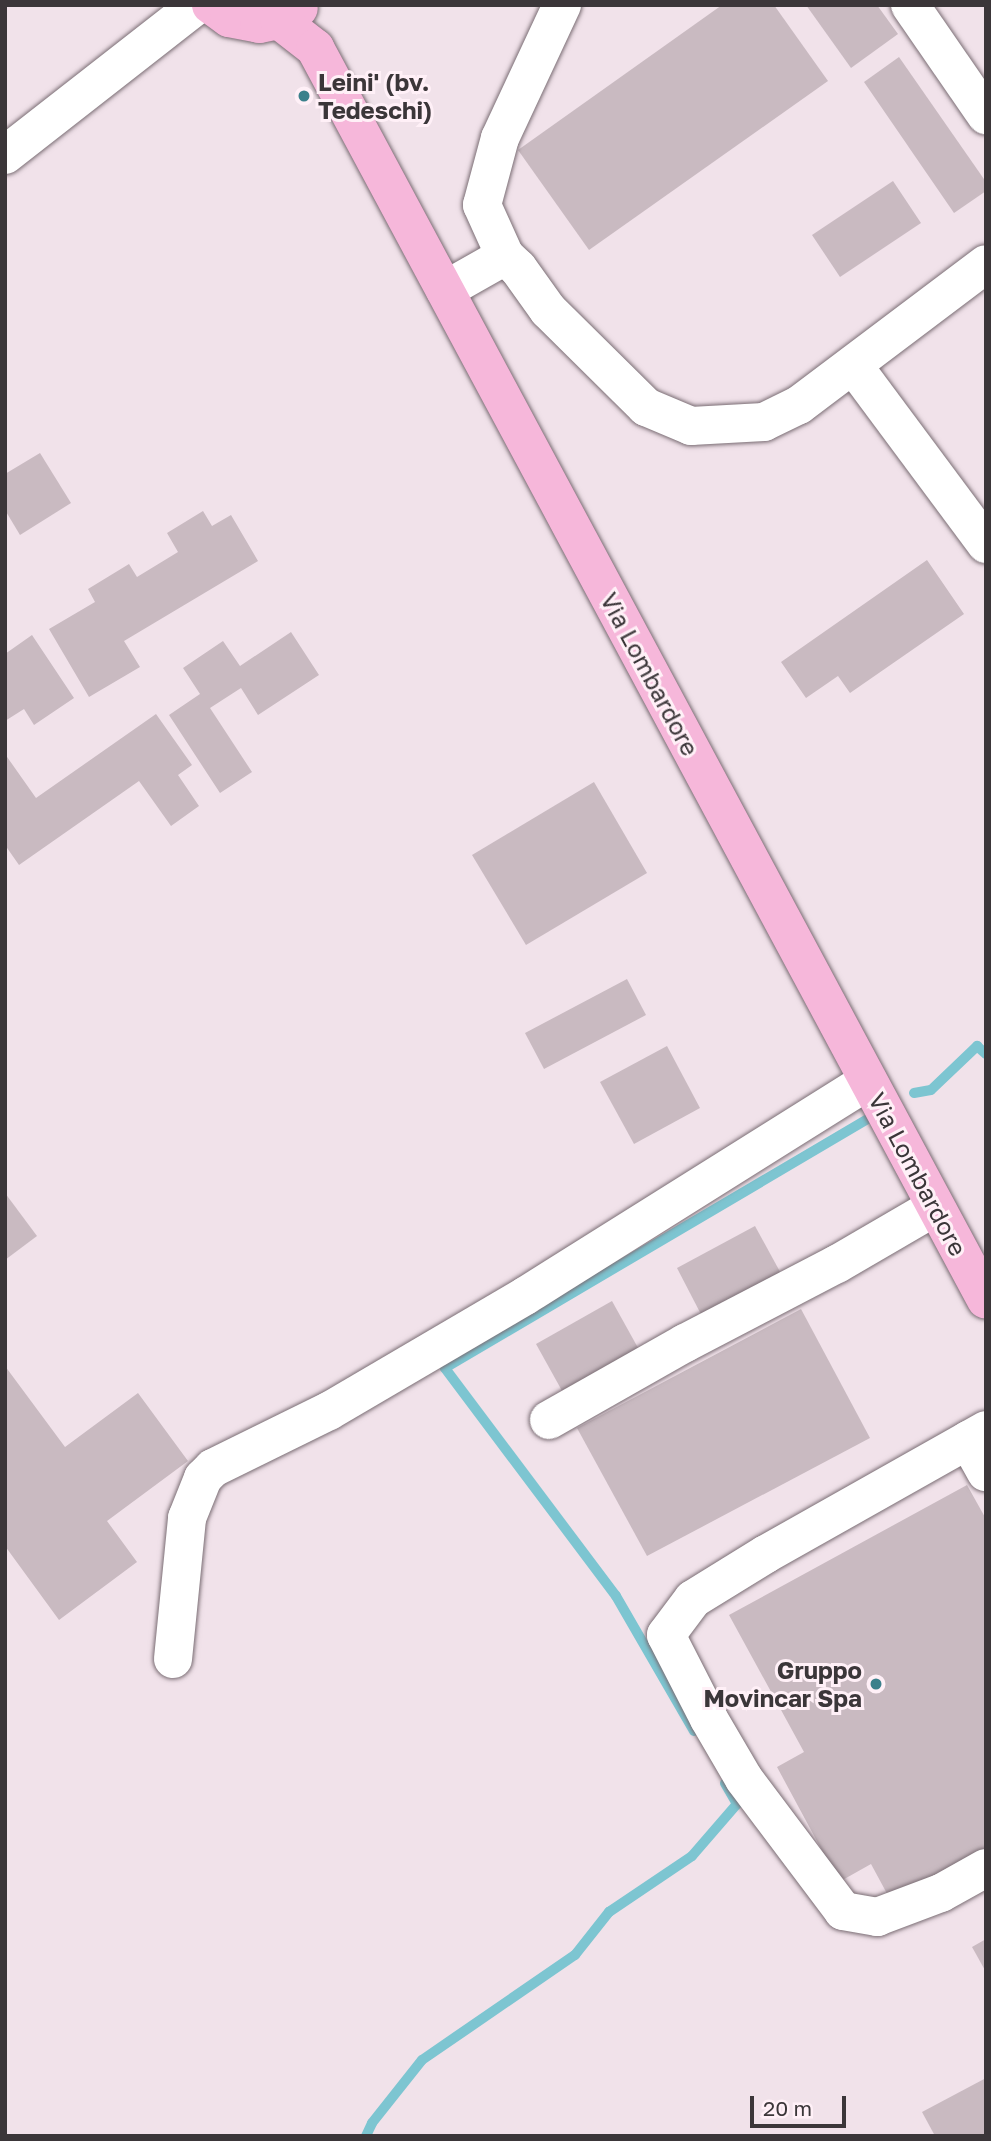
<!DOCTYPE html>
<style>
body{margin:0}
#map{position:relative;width:991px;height:2141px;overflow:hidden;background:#f1e2ea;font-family:"Golos Text",sans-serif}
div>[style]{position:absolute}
.stream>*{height:10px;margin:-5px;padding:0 5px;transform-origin:5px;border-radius:5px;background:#7dc5d1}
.building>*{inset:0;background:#c9bac1}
.roads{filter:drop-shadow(0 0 2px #7a6d74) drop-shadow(0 0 2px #7a6d74)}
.minor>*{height:38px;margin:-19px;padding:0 19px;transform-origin:19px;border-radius:19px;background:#fff}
.major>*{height:38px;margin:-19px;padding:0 19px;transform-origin:19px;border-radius:19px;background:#f6b7da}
.dots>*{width:19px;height:19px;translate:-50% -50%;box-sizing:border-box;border:4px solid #fff0f7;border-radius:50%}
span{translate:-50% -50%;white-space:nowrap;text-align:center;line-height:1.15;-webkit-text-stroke:6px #fff0f7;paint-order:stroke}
.poi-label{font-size:24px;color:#3b3639;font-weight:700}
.left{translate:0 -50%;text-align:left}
.right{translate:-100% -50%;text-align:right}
.street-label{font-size:24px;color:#3b3639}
.frame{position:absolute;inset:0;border:7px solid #3b3639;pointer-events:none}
.scale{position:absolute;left:750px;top:2096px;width:96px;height:32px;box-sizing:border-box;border:4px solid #3b3639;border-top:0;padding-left:9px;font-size:21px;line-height:24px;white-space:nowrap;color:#3b3639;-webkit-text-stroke:5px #fff0f7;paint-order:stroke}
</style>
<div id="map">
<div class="stream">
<i style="left:914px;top:1093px;width:17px;rotate:-10deg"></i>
<i style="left:931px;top:1090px;width:64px;rotate:-43.7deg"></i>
<i style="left:977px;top:1046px;width:12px;rotate:42deg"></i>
<i style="left:694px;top:1731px;width:156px;rotate:-120deg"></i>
<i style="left:616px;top:1596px;width:285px;rotate:-126.9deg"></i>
<i style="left:445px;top:1368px;width:489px;rotate:-30.5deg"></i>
<i style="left:366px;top:2136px;width:14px;rotate:-65deg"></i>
<i style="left:372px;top:2123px;width:80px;rotate:-51.6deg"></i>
<i style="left:422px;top:2060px;width:186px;rotate:-34.5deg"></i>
<i style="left:575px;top:1955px;width:55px;rotate:-51.7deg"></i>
<i style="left:609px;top:1912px;width:100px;rotate:-34deg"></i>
<i style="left:692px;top:1856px;width:69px;rotate:-49.1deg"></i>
<i style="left:737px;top:1804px;width:24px;rotate:-120deg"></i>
</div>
<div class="building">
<i style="clip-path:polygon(722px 5px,774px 5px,828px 81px,589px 250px,518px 150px)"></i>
<i style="clip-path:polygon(806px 5px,877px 5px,898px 34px,851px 68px)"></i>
<i style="clip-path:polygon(899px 57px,986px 182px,986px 191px,954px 213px,864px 82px)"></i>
<i style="clip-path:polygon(893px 181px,921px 223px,840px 277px,812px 235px)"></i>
<i style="clip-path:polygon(40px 453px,71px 503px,20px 535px,5px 510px,5px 474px)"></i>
<i style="clip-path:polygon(203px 511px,212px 526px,231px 515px,258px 561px,124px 641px,140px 667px,89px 697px,49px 629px,95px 602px,88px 589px,129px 564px,137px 577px,178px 552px,167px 533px)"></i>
<i style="clip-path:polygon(927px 560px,964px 614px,850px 693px,838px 676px,806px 698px,781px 662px)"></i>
<i style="clip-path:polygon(291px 632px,319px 675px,258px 715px,241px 688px,210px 708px,252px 772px,220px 793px,169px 715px,200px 694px,183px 668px,223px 641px,240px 666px)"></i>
<i style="clip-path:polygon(32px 635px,74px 698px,34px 725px,24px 709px,5px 721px,5px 654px)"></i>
<i style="clip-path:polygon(156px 714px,192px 765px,178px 775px,199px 806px,171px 826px,139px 781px,19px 865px,5px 845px,5px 754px,36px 798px)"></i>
<i style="clip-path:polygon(594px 782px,647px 873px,526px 945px,472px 855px)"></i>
<i style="clip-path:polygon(627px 979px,646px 1015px,544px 1069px,525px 1033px)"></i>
<i style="clip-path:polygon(667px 1046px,700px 1108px,634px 1144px,600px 1082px)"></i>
<i style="clip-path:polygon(5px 1193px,37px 1236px,5px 1260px)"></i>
<i style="clip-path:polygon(755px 1226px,784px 1279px,705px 1322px,677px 1268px)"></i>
<i style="clip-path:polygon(612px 1301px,642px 1355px,566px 1398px,536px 1344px)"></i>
<i style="clip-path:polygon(801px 1309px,870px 1438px,647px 1556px,577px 1428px)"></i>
<i style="clip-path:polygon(5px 1366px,65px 1447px,138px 1393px,188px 1461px,107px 1521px,137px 1562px,59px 1620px,5px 1546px)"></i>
<i style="clip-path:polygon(967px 1485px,986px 1519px,986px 1849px,891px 1901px,871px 1864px,839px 1882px,777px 1767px,804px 1752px,729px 1615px)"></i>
<i style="clip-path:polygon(986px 1939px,986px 1972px,972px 1947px)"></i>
<i style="clip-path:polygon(986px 2078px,986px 2136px,935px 2136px,922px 2112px)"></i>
</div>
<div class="roads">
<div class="minor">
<i style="left:910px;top:5px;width:134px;rotate:55.4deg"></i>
<i style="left:5px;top:155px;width:244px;rotate:-38deg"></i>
<i style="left:505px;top:256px;width:56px;rotate:-114.3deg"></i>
<i style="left:482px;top:205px;width:69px;rotate:-75deg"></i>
<i style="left:500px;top:138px;width:147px;rotate:-65deg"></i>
<i style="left:445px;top:290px;width:69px;rotate:-29.5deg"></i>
<i style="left:505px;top:256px;width:18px;rotate:43deg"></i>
<i style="left:518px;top:268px;width:52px;rotate:54.5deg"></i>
<i style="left:548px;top:310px;width:138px;rotate:44.7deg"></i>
<i style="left:646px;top:407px;width:49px;rotate:22.9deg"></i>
<i style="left:691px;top:426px;width:73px;rotate:-3.1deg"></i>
<i style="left:764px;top:422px;width:39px;rotate:-26deg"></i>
<i style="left:799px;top:405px;width:234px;rotate:-37deg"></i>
<i style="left:853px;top:365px;width:223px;rotate:53.4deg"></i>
<i style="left:549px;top:1420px;width:156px;rotate:-29.5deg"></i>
<i style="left:685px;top:1343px;width:171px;rotate:-27.5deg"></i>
<i style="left:837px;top:1264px;width:113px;rotate:-30.2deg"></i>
<i style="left:986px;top:1430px;width:253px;rotate:150.6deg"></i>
<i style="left:766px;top:1554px;width:86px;rotate:148.3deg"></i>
<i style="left:693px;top:1599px;width:45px;rotate:126.9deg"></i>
<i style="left:666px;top:1635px;width:94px;rotate:62.9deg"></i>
<i style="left:709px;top:1719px;width:69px;rotate:59.7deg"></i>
<i style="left:744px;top:1779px;width:165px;rotate:53.1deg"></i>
<i style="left:843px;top:1911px;width:35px;rotate:10deg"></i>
<i style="left:877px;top:1917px;width:68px;rotate:-20.6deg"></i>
<i style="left:941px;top:1893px;width:51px;rotate:-29.1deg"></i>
<i style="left:968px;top:1440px;width:37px;rotate:61deg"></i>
<i style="left:173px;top:1659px;width:142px;rotate:-84.3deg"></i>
<i style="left:187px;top:1518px;width:43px;rotate:-68.2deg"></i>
<i style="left:203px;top:1478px;width:14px;rotate:-45deg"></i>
<i style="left:213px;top:1468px;width:129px;rotate:-26.2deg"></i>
<i style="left:329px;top:1411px;width:227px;rotate:-30.4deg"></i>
<i style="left:525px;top:1296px;width:405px;rotate:-32.1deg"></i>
</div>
<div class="major">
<i style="left:211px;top:5px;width:22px;rotate:36deg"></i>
<i style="left:229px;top:18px;width:31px;rotate:11deg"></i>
<i style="left:259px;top:24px;width:20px;rotate:-11deg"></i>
<i style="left:279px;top:20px;width:23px;rotate:-31deg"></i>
<i style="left:279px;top:20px;width:46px;rotate:37.9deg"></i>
<i style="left:315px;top:48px;width:1420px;rotate:61.81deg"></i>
</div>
</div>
<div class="dots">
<i style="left:304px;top:96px;background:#3a808b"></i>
<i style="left:876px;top:1684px;background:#3a808b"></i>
</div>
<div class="poi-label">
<span class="left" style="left:318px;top:96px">Leini' (bv.<br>Tedeschi)</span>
<span class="right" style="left:862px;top:1684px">Gruppo<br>Movincar Spa</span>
</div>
<div class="street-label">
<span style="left:650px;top:674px;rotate:62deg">Via Lombardore</span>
<span style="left:918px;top:1174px;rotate:62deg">Via Lombardore</span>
</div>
<div class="frame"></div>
<div class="scale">20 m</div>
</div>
